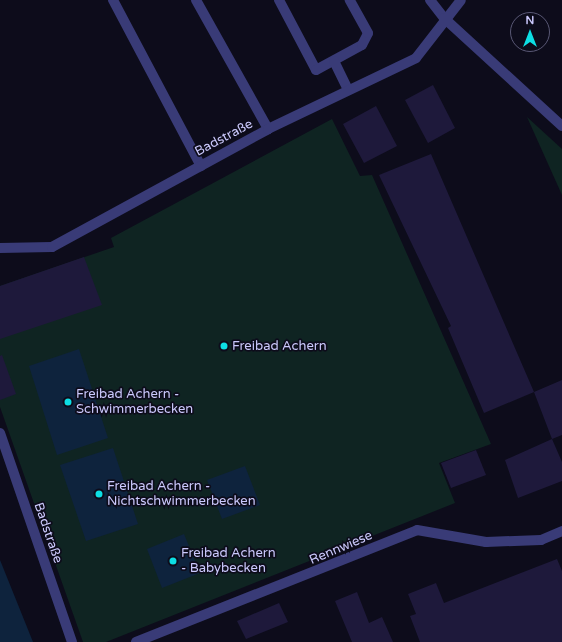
<!DOCTYPE html>
<meta charset="utf-8">
<style>
body{margin:0}
#map{position:relative;width:562px;height:642px;overflow:hidden;background:#0d0c1b;font-family:"Varela Round",sans-serif}
div>[style]{position:absolute}
.green>*{inset:0;background:#0f2422}
.water>*{inset:0;background:#0e233d}
.building>*{inset:0;background:#1e193b}
.lane>*{height:10px;margin:-5px;padding:0 5px;transform-origin:5px;border-radius:5px;background:#393b77}
.street>*{height:10px;margin:-5px;padding:0 5px;transform-origin:5px;border-radius:5px;background:#393b77}
.dots>*{width:11px;height:11px;translate:-50% -50%;box-sizing:border-box;border:2px solid #0d0c1b;border-radius:50%}
span{translate:-50% -50%;white-space:nowrap;text-align:center;line-height:1.15;-webkit-text-stroke:3.5px #0d0c1b;paint-order:stroke}
.street-label{font-size:13px;color:#cbc9fc}
.poi-label{font-size:13px;color:#cbc9fc}
.left{translate:0 -50%;text-align:left}
.north{position:absolute;left:510px;top:12px;width:40px;height:40px;box-sizing:border-box;background:#0d0c1b;border:1px solid #595875;border-radius:50%;rotate:0deg;font-size:11px;font-weight:700;line-height:16px;text-align:center;color:#cbc9fc}
.north::after{content:'';display:block;margin:auto;width:14px;height:18px;background:#0ddee4;clip-path:polygon(50% 0,100% 100%,50% 72%,0 100%)}
</style>
<div id="map">
<div class="green">
<i style="clip-path:polygon(527px 117px,562px 149px,562px 195px)"></i>
<i style="clip-path:polygon(332px 119px,360px 176px,372px 175px,491px 444px,439px 463px,455px 503px,106px 642px,83px 642px,0 407px,0 286px,114px 247px,111px 238px)"></i>
</div>
<div class="water">
<i style="clip-path:polygon(79px 349px,108px 438px,57px 455px,29px 366px)"></i>
<i style="clip-path:polygon(113px 448px,138px 524px,86px 541px,60px 465px)"></i>
<i style="clip-path:polygon(245px 466px,260px 505px,222px 519px,207px 480px)"></i>
<i style="clip-path:polygon(184px 534px,200px 573px,162px 588px,147px 549px)"></i>
<i style="clip-path:polygon(0 560px,33px 642px,0 642px)"></i>
</div>
<div class="building">
<i style="clip-path:polygon(433px 85px,455px 128px,428px 143px,405px 100px)"></i>
<i style="clip-path:polygon(376px 106px,397px 146px,364px 163px,343px 124px)"></i>
<i style="clip-path:polygon(431px 154px,534px 392px,484px 413px,448px 328px,451px 326px,379px 175px)"></i>
<i style="clip-path:polygon(84px 257px,102px 305px,0 339px,0 286px)"></i>
<i style="clip-path:polygon(2px 355px,16px 394px,0 400px,0 356px)"></i>
<i style="clip-path:polygon(562px 380px,562px 435px,552px 439px,562px 462px,562px 481px,518px 498px,505px 460px,552px 439px,534px 392px)"></i>
<i style="clip-path:polygon(476px 450px,486px 475px,451px 488px,441px 463px)"></i>
<i style="clip-path:polygon(557px 559px,562px 571px,562px 642px,420px 642px,410px 616px,416px 614px,408px 594px,436px 583px,444px 603px)"></i>
<i style="clip-path:polygon(357px 592px,369px 623px,382px 617px,393px 642px,352px 642px,335px 601px)"></i>
<i style="clip-path:polygon(279px 603px,288px 622px,246px 639px,237px 621px)"></i>
</div>
<div class="lane">
<i style="left:113px;top:0;width:188px;rotate:62.1deg"></i>
<i style="left:196px;top:0;width:148px;rotate:60.8deg"></i>
<i style="left:279px;top:0;width:79px;rotate:62.1deg"></i>
<i style="left:316px;top:70px;width:52px;rotate:-28.5deg"></i>
<i style="left:362px;top:45px;width:13px;rotate:-63deg"></i>
<i style="left:368px;top:33px;width:38px;rotate:-119deg"></i>
<i style="left:334px;top:61px;width:32px;rotate:64deg"></i>
<i style="left:0;top:433px;width:221px;rotate:71deg"></i>
</div>
<div class="street">
<i style="left:430px;top:0;width:23px;rotate:52deg"></i>
<i style="left:444px;top:18px;width:160px;rotate:42.5deg"></i>
<i style="left:0;top:248px;width:52px;rotate:-1.1deg"></i>
<i style="left:52px;top:247px;width:246px;rotate:-28.6deg"></i>
<i style="left:268px;top:129px;width:164px;rotate:-25.6deg"></i>
<i style="left:416px;top:58px;width:73px;rotate:-52.2deg"></i>
<i style="left:136px;top:642px;width:302px;rotate:-21.7deg"></i>
<i style="left:417px;top:530px;width:70px;rotate:9.9deg"></i>
<i style="left:486px;top:542px;width:55px;rotate:-2.1deg"></i>
<i style="left:541px;top:540px;width:23px;rotate:-23deg"></i>
</div>
<div class="dots">
<i style="left:224px;top:346px;background:#0ddee4"></i>
<i style="left:68px;top:402px;background:#0ddee4"></i>
<i style="left:99px;top:494px;background:#0ddee4"></i>
<i style="left:173px;top:561px;background:#0ddee4"></i>
</div>
<div class="street-label">
<span style="left:224px;top:138px;rotate:-28deg">Badstraße</span>
<span style="left:48px;top:533px;rotate:71deg">Badstraße</span>
<span style="left:341px;top:548px;rotate:-23deg">Rennwiese</span>
</div>
<div class="poi-label">
<span class="left" style="left:232px;top:346px">Freibad Achern</span>
<span class="left" style="left:76px;top:402px">Freibad Achern -<br>Schwimmerbecken</span>
<span class="left" style="left:107px;top:494px">Freibad Achern -<br>Nichtschwimmerbecken</span>
<span class="left" style="left:181px;top:561px">Freibad Achern<br>- Babybecken</span>
</div>
<div class="north">N</div>
</div>
